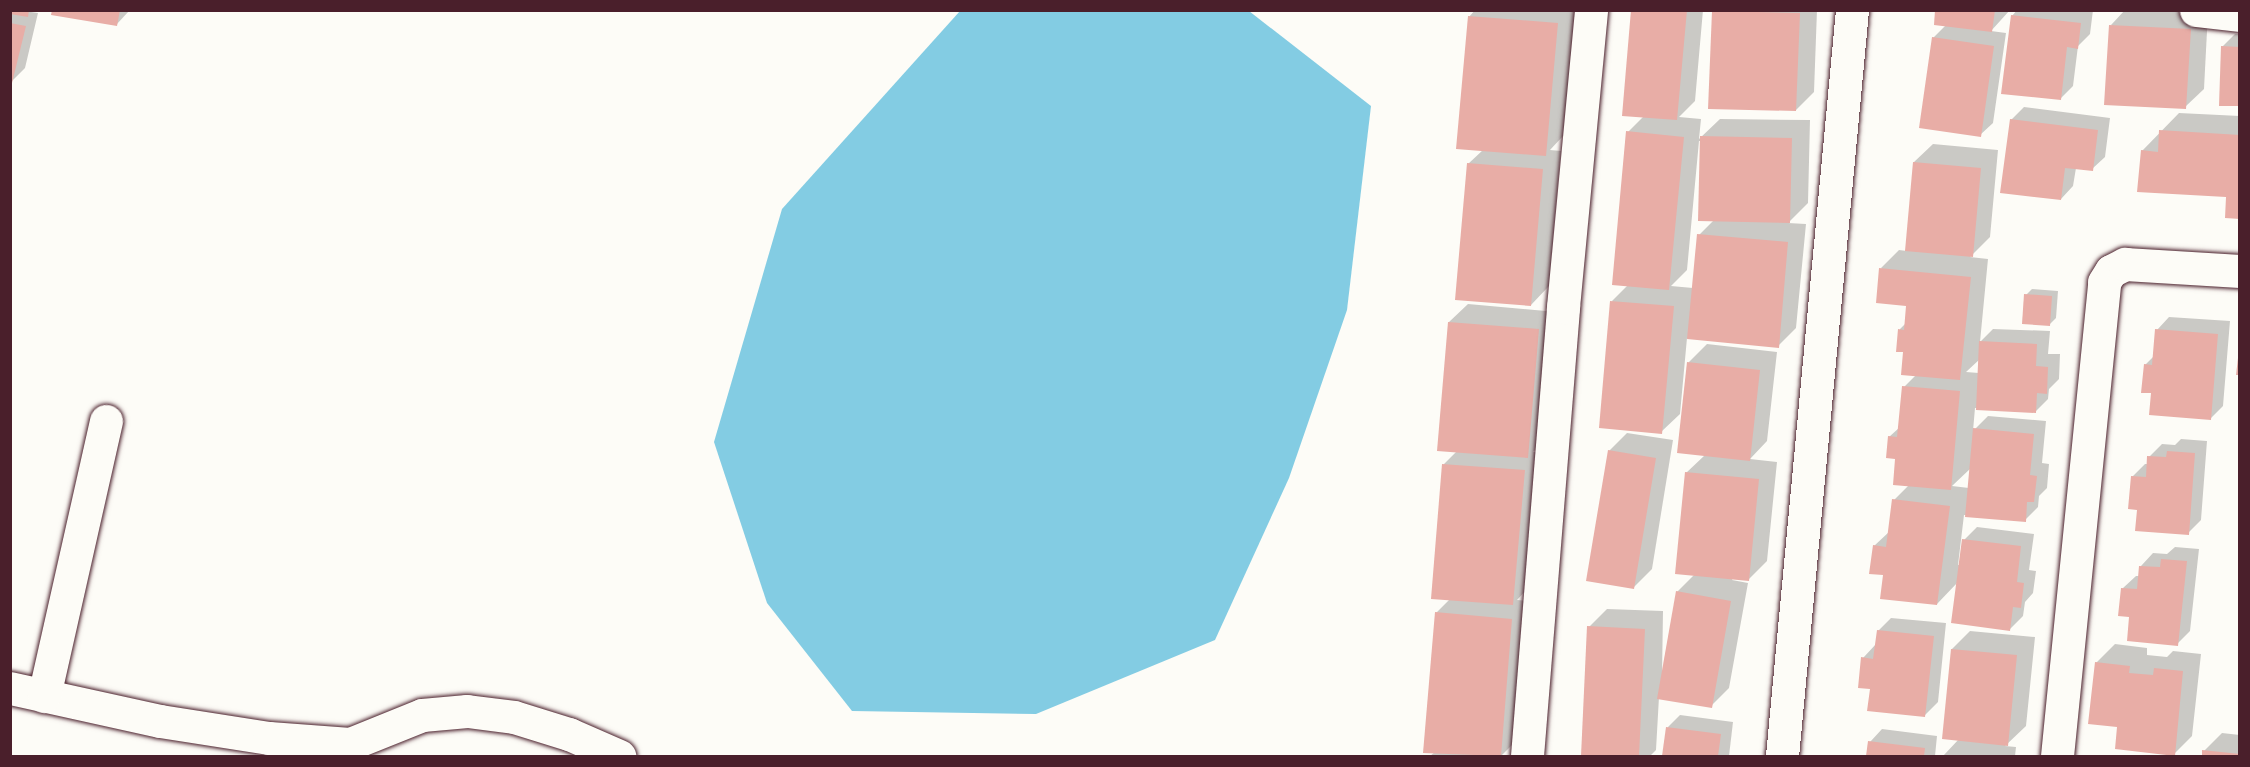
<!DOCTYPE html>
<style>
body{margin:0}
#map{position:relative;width:2250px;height:767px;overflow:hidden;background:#fdfcf7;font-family:Mynerve,sans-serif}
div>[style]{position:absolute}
.water>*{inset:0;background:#83cce3}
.shadow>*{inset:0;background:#0003}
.building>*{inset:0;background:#e8ada6}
.roads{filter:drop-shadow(0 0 2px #4a1f2b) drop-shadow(0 0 2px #4a1f2b)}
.minor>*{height:33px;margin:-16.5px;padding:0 16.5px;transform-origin:16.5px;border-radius:16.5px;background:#fdfcf7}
span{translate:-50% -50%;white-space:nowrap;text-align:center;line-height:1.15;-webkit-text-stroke:4.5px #fdfcf7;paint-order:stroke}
.frame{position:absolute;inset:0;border:12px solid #4a1f2b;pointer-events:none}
</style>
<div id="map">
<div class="water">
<i style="clip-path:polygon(960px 11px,1249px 11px,1371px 106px,1347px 310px,1289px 478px,1215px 640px,1036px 714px,852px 711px,767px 603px,714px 442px,782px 209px)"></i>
</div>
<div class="shadow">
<i style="clip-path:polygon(10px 10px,33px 10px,31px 12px,38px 13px,25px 68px,12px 81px)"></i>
<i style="clip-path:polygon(54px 10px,130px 10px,116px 25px)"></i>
<i style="clip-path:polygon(1475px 10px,1575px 10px,1563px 136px,1550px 150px,1561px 151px,1549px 286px,1531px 305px,1468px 164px,1483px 150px,1469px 17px)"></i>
<i style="clip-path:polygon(evenodd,1633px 10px,1703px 10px,1695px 101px,1679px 117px,1701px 119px,1699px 139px,1720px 119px,1810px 120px,1808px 203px,1788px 223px,1806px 224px,1796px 328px,1778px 346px,1687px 338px,1680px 414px,1661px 432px,1612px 301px,1628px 285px,1628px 132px,1644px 116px,1633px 10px,1699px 141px,1702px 141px,1714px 220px,1699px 235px,1693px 288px,1671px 286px,1687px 270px,1699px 141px)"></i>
<i style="clip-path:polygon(1714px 10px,1817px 10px,1814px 92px,1796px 110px)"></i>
<i style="clip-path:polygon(1937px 10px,2010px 10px,1991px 31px,2006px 33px,1993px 123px,1980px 135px,1933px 38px,1946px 25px)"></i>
<i style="clip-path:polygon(2017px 10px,2093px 10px,2090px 34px,2078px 46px,2073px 86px,2060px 99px,2012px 16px)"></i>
<i style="clip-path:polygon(2125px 10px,2208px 12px,2204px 89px,2185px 107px,2111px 25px)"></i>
<i style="clip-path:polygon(2235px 34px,2240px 34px,2240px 105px,2222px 47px)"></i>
<i style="clip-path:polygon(2024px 107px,2110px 118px,2105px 157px,2092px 169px,2076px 168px,2073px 186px,2061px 199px,2011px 120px)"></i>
<i style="clip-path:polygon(2179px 113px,2240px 116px,2240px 217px,2228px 196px,2142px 151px)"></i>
<i style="clip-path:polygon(evenodd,1933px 144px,1998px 150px,1990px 237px,1970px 257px,1988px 259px,1980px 342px,1993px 329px,2050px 331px,2048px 354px,2060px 354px,2059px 379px,2049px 389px,2048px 399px,2035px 412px,1975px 408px,1973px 431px,1988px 416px,2046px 421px,2042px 463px,2049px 464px,2047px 488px,2039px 496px,2038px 507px,2025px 520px,1964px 515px,1958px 565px,1960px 565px,1964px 540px,1977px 527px,2034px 534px,2029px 570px,2036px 571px,2033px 593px,2025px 602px,2023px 616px,2010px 629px,1958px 582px,1937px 604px,1884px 574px,1874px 546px,1890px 531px,1894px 500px,1909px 485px,1889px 437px,1900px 427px,1904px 387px,1916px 375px,1904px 351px,1897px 350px,1900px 329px,1906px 323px,1908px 304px,1881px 268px,1899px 250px,1907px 251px,1914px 162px,1933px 144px,1980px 359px,1979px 373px,1966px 372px,1980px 359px,1933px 144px,1971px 468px,1969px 488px,1952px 486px,1971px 468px)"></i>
<i style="clip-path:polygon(2032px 289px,2058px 291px,2056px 318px,2049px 325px,2026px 295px)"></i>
<i style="clip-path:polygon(1468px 304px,1557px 312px,1546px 439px,1533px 452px,1543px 452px,1531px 585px,1517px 600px,1530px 601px,1518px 739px,1501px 756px,1430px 756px,1435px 752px,1436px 613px,1450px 599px,1444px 464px,1457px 451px,1449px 322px)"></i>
<i style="clip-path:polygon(2169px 317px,2230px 321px,2223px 406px,2210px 419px,2153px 392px,2145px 365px,2155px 355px,2157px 330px)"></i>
<i style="clip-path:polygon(1707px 344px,1777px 352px,1767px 441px,1750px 459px,1777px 462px,1767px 561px,1749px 579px,1733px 578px,1732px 580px,1748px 583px,1729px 688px,1711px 706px,1659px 697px,1656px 750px,1650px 756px,1582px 756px,1589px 627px,1607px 609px,1663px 611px,1662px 677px,1677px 592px,1695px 574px,1686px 473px,1705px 455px,1689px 362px)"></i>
<i style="clip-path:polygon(1627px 433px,1673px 440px,1652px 569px,1634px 587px,1609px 451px)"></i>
<i style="clip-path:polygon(2181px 439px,2207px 441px,2201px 520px,2188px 533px,2139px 508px,2132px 477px,2145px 464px,2148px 464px,2149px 457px,2162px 444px,2175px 445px)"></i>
<i style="clip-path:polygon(2175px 547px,2199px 549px,2190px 631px,2177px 644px,2131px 616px,2123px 588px,2136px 576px,2140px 576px,2141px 566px,2153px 553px,2167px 554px)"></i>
<i style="clip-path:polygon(1891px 618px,1946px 623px,1938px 702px,1925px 715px,1872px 688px,1863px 658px,1876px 644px,1878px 631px)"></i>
<i style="clip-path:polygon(1970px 631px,2035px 637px,2026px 726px,2005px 746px,2016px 747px,2015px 756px,1943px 756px,1959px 739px,1952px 649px)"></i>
<i style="clip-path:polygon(2115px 644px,2147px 648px,2147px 655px,2167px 657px,2173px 651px,2201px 654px,2192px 736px,2174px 754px,2096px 663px)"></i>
<i style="clip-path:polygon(1680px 715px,1733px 722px,1729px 756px,1664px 756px,1668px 727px)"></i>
<i style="clip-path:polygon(1882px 729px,1937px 736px,1935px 756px,1863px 756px,1868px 755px,1870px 742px)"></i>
<i style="clip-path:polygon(2222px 733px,2240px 735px,2240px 756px,2203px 756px,2204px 751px)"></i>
</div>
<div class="building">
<i style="clip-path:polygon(10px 10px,29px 10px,28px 17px,10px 14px)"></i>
<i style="clip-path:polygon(52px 10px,120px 10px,117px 26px,51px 15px)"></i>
<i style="clip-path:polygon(1631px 10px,1687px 10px,1677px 120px,1622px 116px)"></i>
<i style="clip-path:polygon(1935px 10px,1995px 10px,1992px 32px,1934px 25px)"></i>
<i style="clip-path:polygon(1712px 11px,1800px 13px,1796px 111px,1708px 109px)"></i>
<i style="clip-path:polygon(2011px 15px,2081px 23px,2078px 49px,2067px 47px,2061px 100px,2001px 94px)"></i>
<i style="clip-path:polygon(1468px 16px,1558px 23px,1546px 156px,1456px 149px)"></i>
<i style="clip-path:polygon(10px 23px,26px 26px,12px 83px,10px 82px)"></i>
<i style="clip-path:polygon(2109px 25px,2191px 29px,2186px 109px,2104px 105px)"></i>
<i style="clip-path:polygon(1932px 37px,1994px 46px,1981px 137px,1919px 128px)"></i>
<i style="clip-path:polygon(2221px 46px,2240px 47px,2240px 106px,2219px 106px)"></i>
<i style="clip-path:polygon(2010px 119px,2098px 130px,2093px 171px,2065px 168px,2061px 200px,2000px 193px)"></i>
<i style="clip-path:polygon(2159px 130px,2240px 135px,2240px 219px,2225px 218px,2226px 197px,2137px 192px,2141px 150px,2158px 152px)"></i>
<i style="clip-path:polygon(1626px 131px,1684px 137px,1669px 290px,1612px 285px)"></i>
<i style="clip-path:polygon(1700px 136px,1792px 138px,1790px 223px,1698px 221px)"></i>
<i style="clip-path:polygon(1913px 162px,1981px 168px,1973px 257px,1905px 251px)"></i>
<i style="clip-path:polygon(1467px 163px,1543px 169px,1531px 306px,1455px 300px)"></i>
<i style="clip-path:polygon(1697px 234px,1788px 242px,1779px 348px,1687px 339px)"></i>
<i style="clip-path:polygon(1879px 268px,1971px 277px,1960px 380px,1901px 375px,1903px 352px,1896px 352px,1898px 329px,1904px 330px,1906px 306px,1876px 303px)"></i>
<i style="clip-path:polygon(2024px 294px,2052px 296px,2050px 326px,2022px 324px)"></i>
<i style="clip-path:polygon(1610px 301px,1674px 306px,1662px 434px,1599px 428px)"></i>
<i style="clip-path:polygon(1448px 322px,1539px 329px,1528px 458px,1437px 451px)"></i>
<i style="clip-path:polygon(2155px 329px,2218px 334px,2211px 420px,2149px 415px,2151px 393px,2141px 393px,2144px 364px,2152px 365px)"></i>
<i style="clip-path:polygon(1979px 341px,2037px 344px,2036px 366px,2048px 367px,2047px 394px,2037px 393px,2036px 413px,1976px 410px)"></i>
<i style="clip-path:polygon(2238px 358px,2240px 359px,2240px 375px,2236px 375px)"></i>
<i style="clip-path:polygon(1687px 362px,1760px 370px,1750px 461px,1677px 453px)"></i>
<i style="clip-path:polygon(1902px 386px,1960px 391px,1951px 490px,1893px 485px,1895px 459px,1886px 458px,1888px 436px,1897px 437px)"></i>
<i style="clip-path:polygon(1973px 428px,2034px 434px,2030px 475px,2037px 476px,2034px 502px,2027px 502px,2026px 522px,1965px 517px)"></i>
<i style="clip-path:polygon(1608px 450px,1656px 458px,1634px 589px,1586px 581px)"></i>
<i style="clip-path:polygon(2167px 451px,2195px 453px,2189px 535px,2135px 531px,2137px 510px,2128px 509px,2131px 476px,2146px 477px,2147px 456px,2166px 457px)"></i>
<i style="clip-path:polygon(1442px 464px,1525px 470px,1513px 605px,1431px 599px)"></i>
<i style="clip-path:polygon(1685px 472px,1759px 479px,1749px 581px,1675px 574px)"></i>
<i style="clip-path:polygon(1892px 499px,1950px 506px,1937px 605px,1880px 599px,1883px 575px,1869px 574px,1873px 545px,1886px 547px)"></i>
<i style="clip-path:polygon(1962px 539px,2021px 546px,2017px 582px,2024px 583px,2021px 608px,2013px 607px,2010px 631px,1951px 623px)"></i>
<i style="clip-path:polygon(2161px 559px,2187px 561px,2178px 646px,2127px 641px,2129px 617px,2118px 616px,2121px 588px,2137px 589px,2139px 566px,2160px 567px)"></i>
<i style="clip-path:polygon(1676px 591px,1731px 601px,1712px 708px,1657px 699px)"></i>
<i style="clip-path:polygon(1435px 612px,1512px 619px,1501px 756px,1423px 753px)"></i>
<i style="clip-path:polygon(1587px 626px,1645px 629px,1639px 756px,1581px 756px)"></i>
<i style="clip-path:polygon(1877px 630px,1934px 636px,1925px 717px,1867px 711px,1870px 689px,1858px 688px,1861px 657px,1873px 659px)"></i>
<i style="clip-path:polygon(1951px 649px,2017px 655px,2008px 746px,1942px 739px)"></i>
<i style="clip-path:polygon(2095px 662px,2130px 666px,2129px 673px,2153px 675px,2154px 668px,2183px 671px,2175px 756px,2115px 749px,2117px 727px,2088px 724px)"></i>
<i style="clip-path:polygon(1666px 727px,1721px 734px,1718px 756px,1662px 756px)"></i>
<i style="clip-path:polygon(1868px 741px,1925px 748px,1924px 756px,1866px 756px)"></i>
<i style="clip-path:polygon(2202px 750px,2240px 754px,2240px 756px,2202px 756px)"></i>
</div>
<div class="roads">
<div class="minor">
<i style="left:2196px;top:10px;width:44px;rotate:6.5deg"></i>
<i style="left:10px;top:688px;width:154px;rotate:12.4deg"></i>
<i style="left:160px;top:721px;width:110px;rotate:8.9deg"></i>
<i style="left:269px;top:738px;width:81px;rotate:4.2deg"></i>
<i style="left:350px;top:744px;width:12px;rotate:95deg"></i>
<i style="left:44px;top:696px;width:282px;rotate:-77.3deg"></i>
<i style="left:350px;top:744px;width:78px;rotate:-21.9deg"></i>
<i style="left:422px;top:715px;width:45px;rotate:-5.1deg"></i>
<i style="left:467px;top:711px;width:47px;rotate:7.3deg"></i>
<i style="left:514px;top:717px;width:58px;rotate:17.2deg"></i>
<i style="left:569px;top:734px;width:55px;rotate:23.7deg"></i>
<i style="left:1527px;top:756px;width:450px;rotate:-85.4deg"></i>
<i style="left:1563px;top:307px;width:298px;rotate:-84.6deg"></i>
<i style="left:1782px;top:756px;width:749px;rotate:-84.64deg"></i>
<i style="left:2057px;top:756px;width:476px;rotate:-84.3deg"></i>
<i style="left:2104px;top:282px;width:13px;rotate:-58deg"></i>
<i style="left:2111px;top:271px;width:16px;rotate:-27deg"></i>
<i style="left:2125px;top:264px;width:115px;rotate:3.5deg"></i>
</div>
</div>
<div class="frame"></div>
</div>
